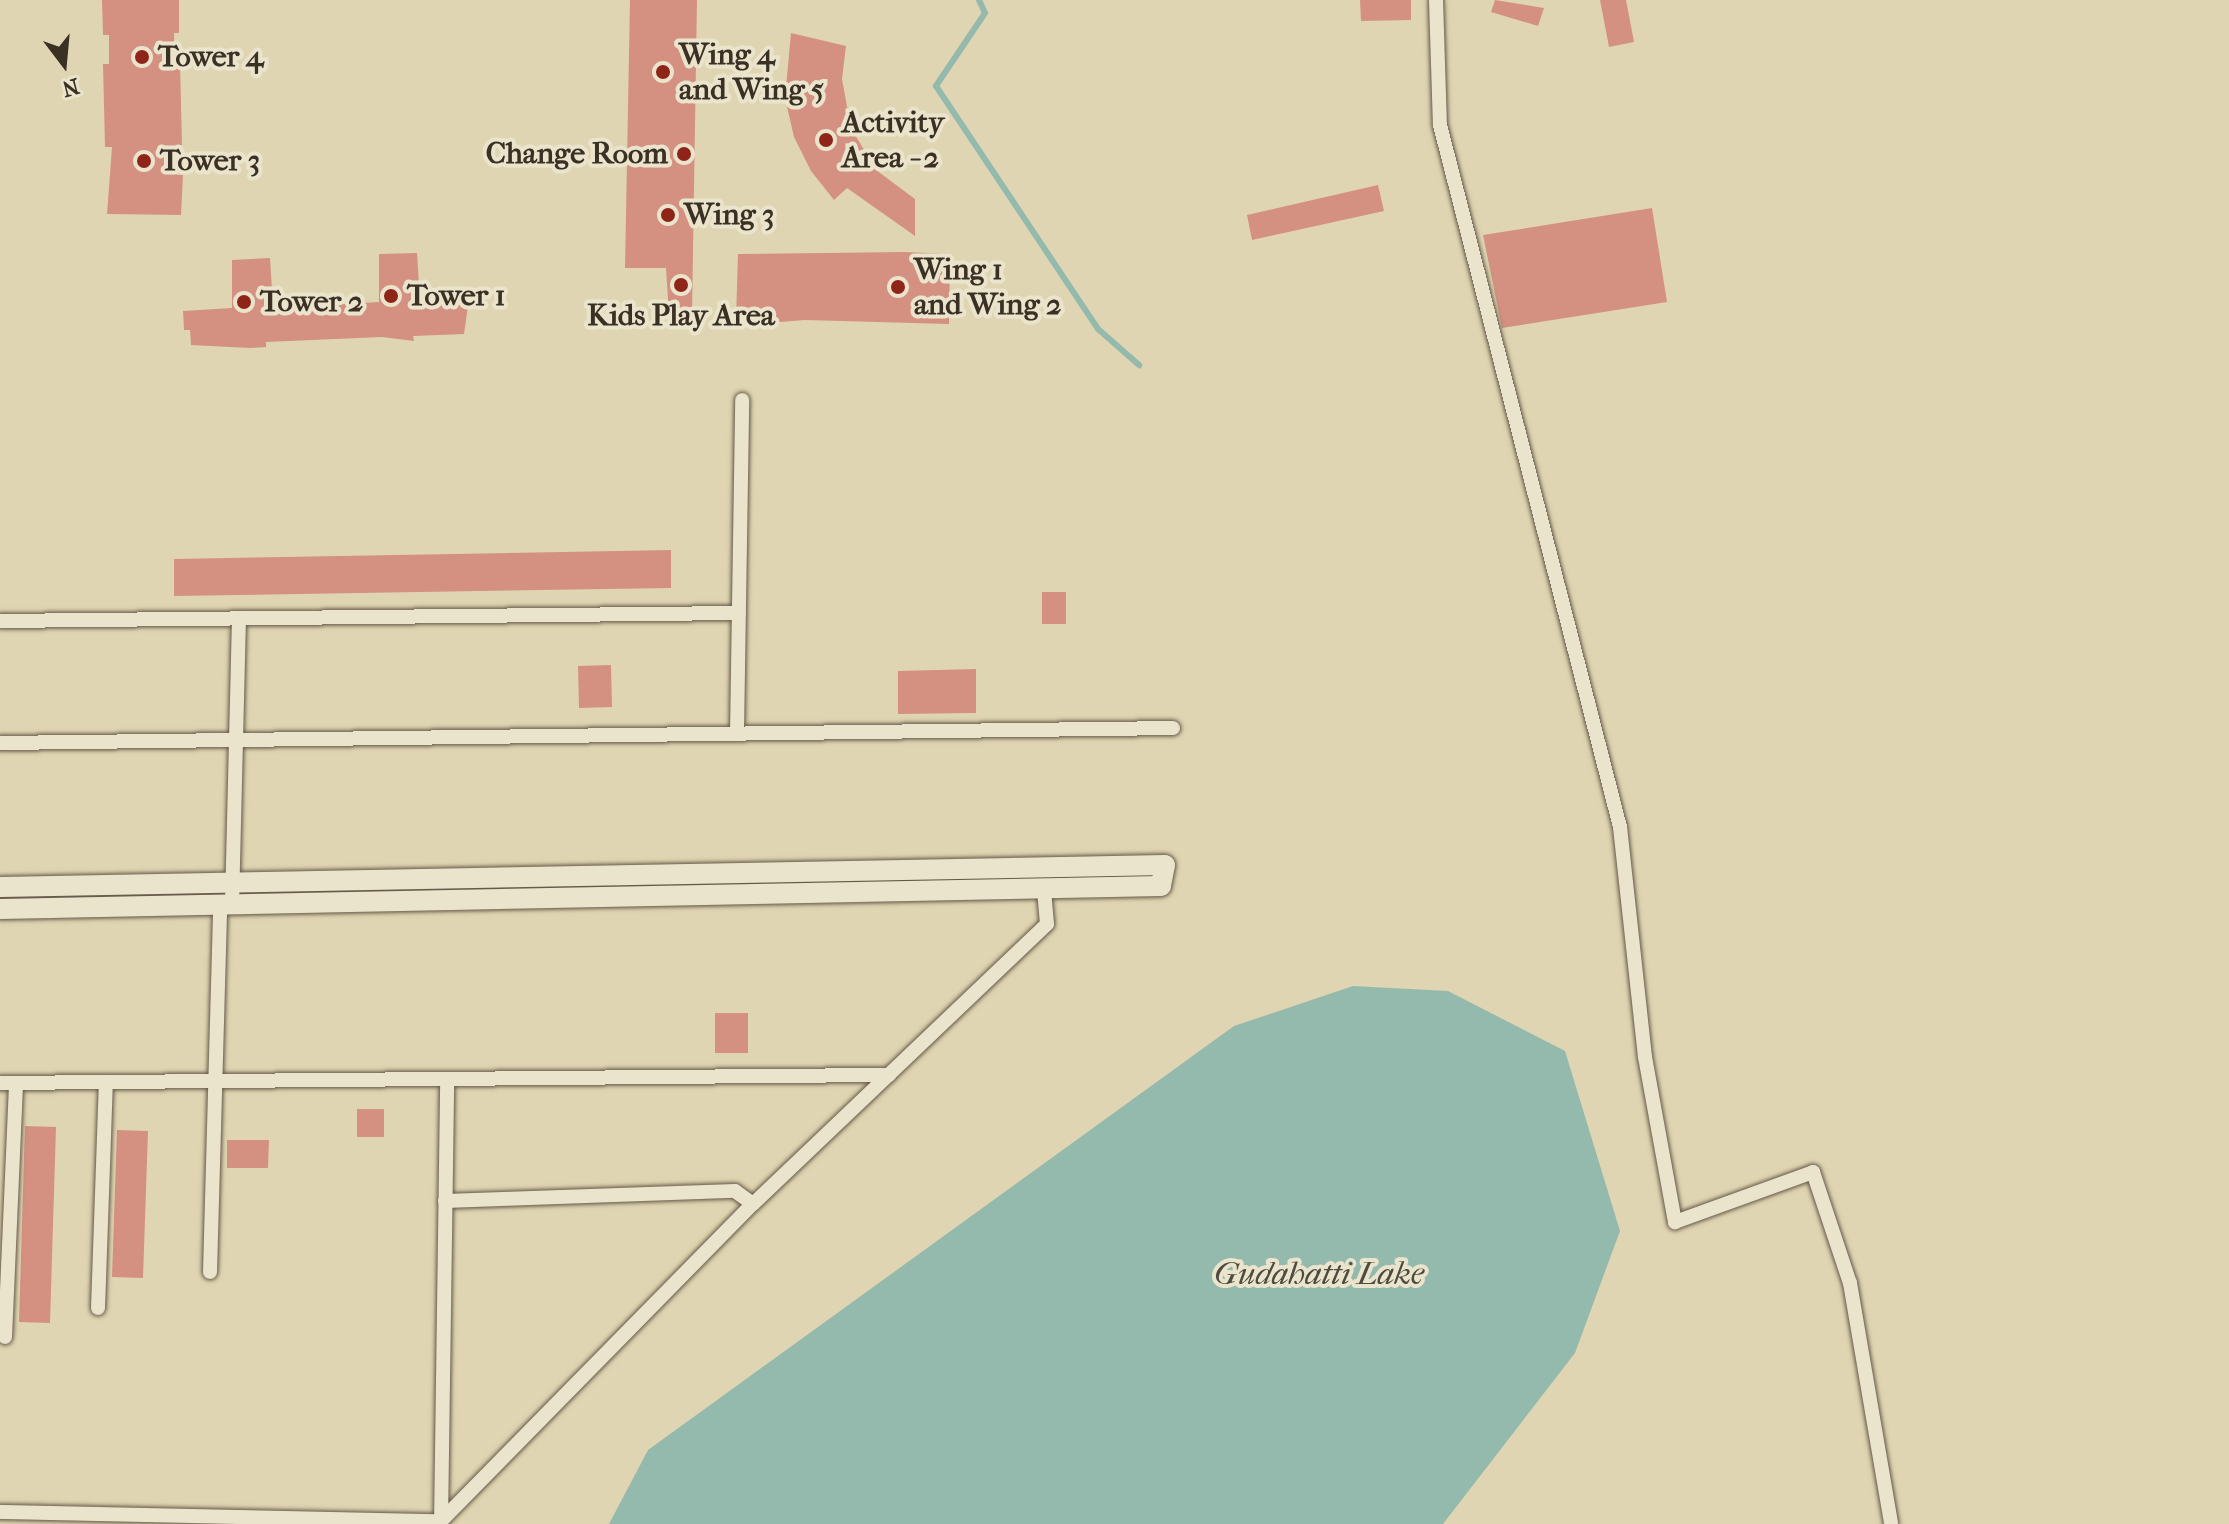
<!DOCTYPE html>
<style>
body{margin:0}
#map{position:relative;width:2229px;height:1524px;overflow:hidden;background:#e0d5b2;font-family:"IM FELL French Canon",serif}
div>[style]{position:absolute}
.water>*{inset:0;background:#94b9ad}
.stream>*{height:6px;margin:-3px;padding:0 3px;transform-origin:3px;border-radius:3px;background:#94b9ad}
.building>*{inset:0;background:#d49181}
.roads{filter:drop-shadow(0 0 2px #645948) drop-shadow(0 0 2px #645948)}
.street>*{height:14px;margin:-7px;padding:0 7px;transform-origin:7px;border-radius:7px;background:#ebe4cd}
.secondary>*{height:20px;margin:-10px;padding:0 10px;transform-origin:10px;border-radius:10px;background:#ebe4cd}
.dots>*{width:22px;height:22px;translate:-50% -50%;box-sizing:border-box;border:4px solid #ebe4cd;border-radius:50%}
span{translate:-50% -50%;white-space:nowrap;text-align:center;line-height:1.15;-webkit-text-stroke:8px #ebe4cd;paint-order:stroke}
.poi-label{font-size:30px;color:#3b3024;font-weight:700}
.left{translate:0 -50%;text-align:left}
.right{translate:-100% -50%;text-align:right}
.water-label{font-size:32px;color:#4d4b3f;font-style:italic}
.north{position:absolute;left:24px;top:24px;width:80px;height:80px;-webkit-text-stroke:6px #ebe4cd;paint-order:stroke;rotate:164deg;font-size:22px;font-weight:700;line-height:32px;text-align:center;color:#3b3024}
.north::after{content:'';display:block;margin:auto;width:28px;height:36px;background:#3b3024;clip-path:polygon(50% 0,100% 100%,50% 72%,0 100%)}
</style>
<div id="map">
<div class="water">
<i style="clip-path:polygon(1353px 986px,1448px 991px,1565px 1051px,1620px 1231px,1575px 1353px,1443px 1524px,609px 1524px,648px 1450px,1234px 1026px)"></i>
</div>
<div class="stream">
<i style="left:979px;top:0;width:14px;rotate:65deg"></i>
<i style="left:985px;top:13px;width:88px;rotate:123.9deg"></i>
<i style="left:936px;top:86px;width:292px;rotate:56.3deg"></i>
<i style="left:1098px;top:329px;width:55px;rotate:41.3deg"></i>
</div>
<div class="building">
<i style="clip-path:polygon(102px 0,179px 0,179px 33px,174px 33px,175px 63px,180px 63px,182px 145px,176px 145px,177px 175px,183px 175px,181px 215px,107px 214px,112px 147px,105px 147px,103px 64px,109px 64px,109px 35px,103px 35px)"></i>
<i style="clip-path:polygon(630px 0,697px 0,692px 315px,669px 315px,666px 268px,625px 268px)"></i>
<i style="clip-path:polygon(1360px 0,1411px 0,1411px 20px,1361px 21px)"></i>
<i style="clip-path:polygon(1495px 0,1544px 8px,1538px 26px,1491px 12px)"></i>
<i style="clip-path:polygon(1600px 0,1626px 0,1634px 42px,1609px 47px)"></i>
<i style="clip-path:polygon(791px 33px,846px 46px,842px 79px,851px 128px,876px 170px,915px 199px,915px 236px,847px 188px,834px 200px,811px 171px,794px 137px,785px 98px)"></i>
<i style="clip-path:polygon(1378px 185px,1384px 211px,1252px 240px,1247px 215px)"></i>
<i style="clip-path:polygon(1652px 208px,1667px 302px,1502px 328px,1483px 235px)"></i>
<i style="clip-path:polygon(905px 252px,950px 254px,949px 324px,805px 320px,743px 325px,736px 320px,738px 254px)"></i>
<i style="clip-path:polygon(417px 253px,420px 300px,469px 299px,464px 334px,413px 336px,414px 341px,382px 337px,266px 342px,266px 347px,250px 348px,191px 345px,190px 330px,184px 330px,183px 311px,232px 308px,232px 260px,270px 258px,273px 306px,347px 304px,379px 302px,379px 254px)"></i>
<i style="clip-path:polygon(671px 550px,671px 588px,174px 596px,174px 559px)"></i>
<i style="clip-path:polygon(1042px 592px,1066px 592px,1066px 624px,1042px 624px)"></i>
<i style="clip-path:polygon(611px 665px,612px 707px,579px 708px,578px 666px)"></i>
<i style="clip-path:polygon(976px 669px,976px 713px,898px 714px,898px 671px)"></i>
<i style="clip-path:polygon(715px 1013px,748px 1013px,748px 1053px,715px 1053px)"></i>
<i style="clip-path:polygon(357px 1109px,384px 1109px,384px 1137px,357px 1137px)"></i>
<i style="clip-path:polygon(25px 1126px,56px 1127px,50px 1323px,19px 1322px)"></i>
<i style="clip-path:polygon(117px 1130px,148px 1131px,143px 1278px,112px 1277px)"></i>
<i style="clip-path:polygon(227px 1140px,269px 1140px,268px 1168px,227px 1168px)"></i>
</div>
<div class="roads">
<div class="street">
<i style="left:1436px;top:0;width:125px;rotate:88.2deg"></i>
<i style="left:1440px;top:125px;width:725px;rotate:75.62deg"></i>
<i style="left:1620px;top:827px;width:231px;rotate:83.8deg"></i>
<i style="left:1645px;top:1057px;width:168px;rotate:79.7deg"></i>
<i style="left:1675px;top:1222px;width:147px;rotate:-19.9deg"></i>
<i style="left:1813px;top:1172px;width:117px;rotate:71.6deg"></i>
<i style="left:1850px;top:1283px;width:244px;rotate:80.3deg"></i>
<i style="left:0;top:621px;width:739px;rotate:-0.62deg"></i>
<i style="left:737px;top:733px;width:333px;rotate:-89.1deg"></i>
<i style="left:0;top:743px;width:1173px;rotate:-0.73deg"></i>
<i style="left:232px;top:904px;width:286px;rotate:-88.6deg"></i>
<i style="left:0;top:1083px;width:889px;rotate:-0.52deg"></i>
<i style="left:445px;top:1201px;width:290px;rotate:-2deg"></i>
<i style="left:735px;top:1191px;width:22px;rotate:36deg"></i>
<i style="left:210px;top:1272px;width:368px;rotate:-88.4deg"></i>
<i style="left:98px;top:1308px;width:226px;rotate:-88deg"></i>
<i style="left:5px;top:1337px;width:254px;rotate:-87.5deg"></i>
<i style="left:0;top:1512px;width:441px;rotate:1.2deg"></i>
<i style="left:441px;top:1521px;width:445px;rotate:-45.5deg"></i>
<i style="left:753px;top:1204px;width:406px;rotate:-43.6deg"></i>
<i style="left:1047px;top:924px;width:36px;rotate:-95deg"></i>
<i style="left:441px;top:1524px;width:445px;rotate:-89.2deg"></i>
</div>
<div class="secondary">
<i style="left:0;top:887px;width:1165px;rotate:-1.08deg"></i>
<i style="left:1165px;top:865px;width:21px;rotate:101deg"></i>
<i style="left:1161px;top:886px;width:1161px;rotate:178.87deg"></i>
</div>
</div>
<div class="dots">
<i style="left:142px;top:57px;background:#8f2418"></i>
<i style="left:663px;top:72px;background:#8f2418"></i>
<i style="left:826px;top:140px;background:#8f2418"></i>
<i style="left:684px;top:154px;background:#8f2418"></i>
<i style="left:144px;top:161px;background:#8f2418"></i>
<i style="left:668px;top:215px;background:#8f2418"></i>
<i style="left:681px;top:285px;background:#8f2418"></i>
<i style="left:898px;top:287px;background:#8f2418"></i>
<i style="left:391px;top:296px;background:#8f2418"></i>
<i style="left:244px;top:302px;background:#8f2418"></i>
</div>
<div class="poi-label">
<span class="left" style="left:679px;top:72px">Wing 4<br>and Wing 5</span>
<span class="left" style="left:158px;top:57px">Tower 4</span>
<span class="left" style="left:842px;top:140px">Activity<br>Area - 2</span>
<span class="right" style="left:668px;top:154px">Change Room</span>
<span class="left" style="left:160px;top:161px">Tower 3</span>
<span class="left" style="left:684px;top:215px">Wing 3</span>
<span class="left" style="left:914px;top:287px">Wing 1<br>and Wing 2</span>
<span class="left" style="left:407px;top:296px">Tower 1</span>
<span class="left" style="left:260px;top:302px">Tower 2</span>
<span style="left:681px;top:316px">Kids Play Area</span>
</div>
<div class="water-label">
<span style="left:1319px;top:1274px">Gudahatti Lake</span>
</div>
<div class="north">N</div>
</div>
